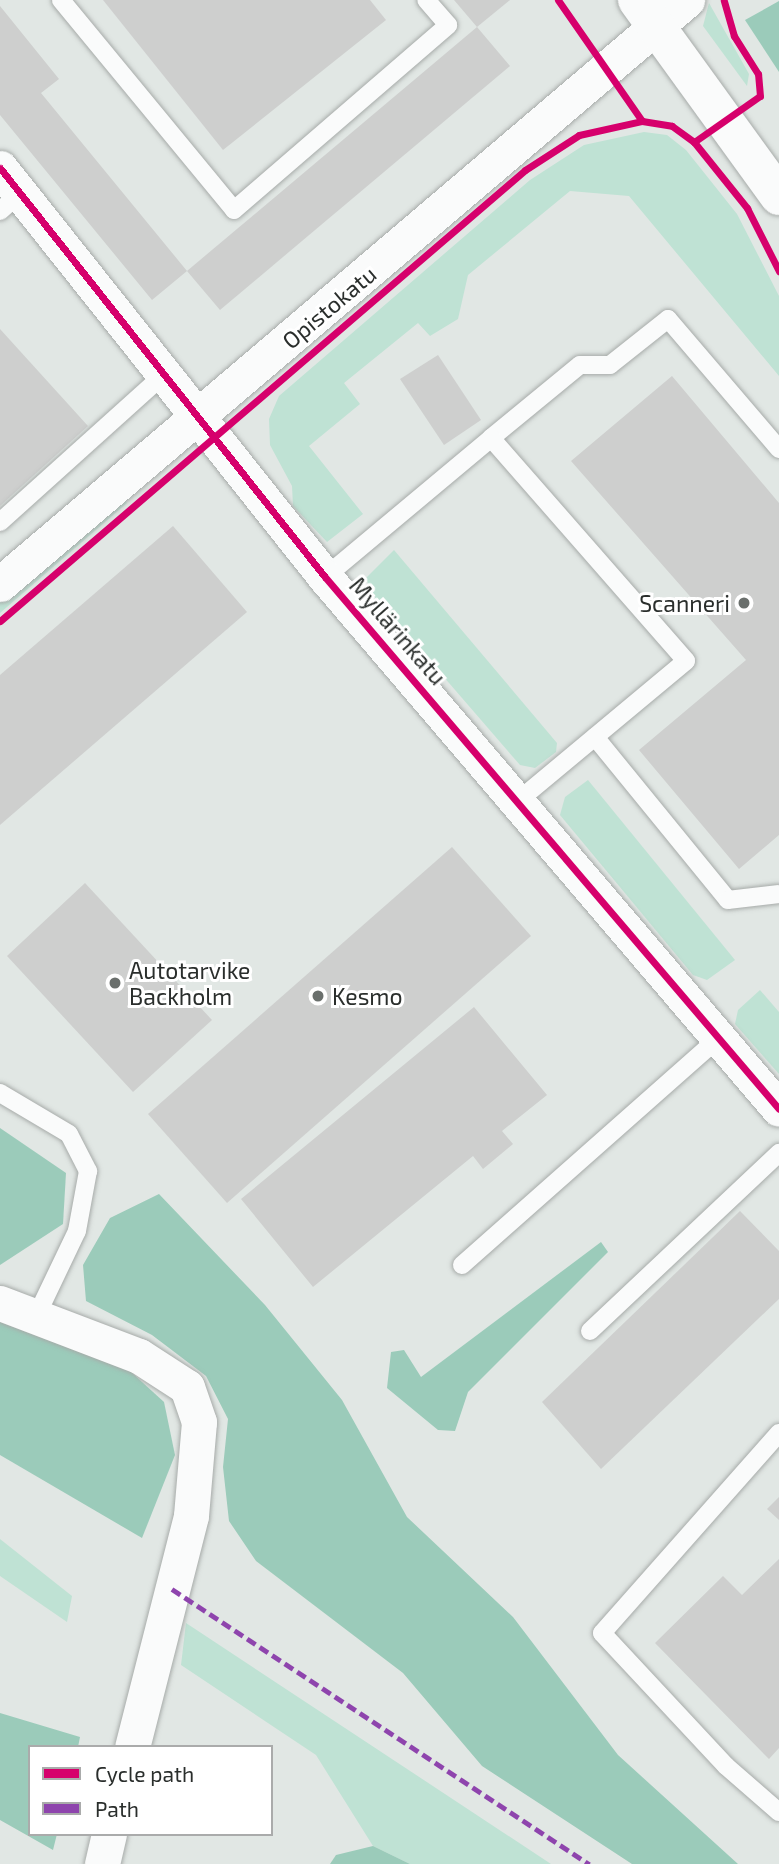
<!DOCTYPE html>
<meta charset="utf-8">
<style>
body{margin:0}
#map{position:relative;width:779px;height:1864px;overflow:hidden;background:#e1e7e4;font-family:"Exo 2",sans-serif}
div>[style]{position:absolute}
.green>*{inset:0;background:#bfe2d4}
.forest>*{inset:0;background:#9bcbba}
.building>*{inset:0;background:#cecfce}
.roads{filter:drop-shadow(0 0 2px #a7aba9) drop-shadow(0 0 2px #a7aba9)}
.service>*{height:18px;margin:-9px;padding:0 9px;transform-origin:9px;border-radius:9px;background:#fafbfb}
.minor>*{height:35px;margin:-17.5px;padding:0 17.5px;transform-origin:17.5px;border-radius:17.5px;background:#fafbfb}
.secondary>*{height:38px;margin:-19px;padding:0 19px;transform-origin:19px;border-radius:19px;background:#fafbfb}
.quiet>*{height:5px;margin-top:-2.5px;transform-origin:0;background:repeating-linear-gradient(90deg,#8e44ad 0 10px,transparent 0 15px)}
.cycleway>*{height:7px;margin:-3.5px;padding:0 3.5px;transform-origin:3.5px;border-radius:3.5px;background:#d6006c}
.dots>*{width:19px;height:19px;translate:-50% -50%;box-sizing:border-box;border:4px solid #fff;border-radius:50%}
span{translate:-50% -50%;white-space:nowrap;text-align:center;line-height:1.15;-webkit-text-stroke:6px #fff;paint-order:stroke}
.street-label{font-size:23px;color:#2a2e2c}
.poi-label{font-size:23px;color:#2a2e2c}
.right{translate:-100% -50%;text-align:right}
.left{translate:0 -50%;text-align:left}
.legend{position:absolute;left:28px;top:1745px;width:245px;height:91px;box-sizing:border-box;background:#fff;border:2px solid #aaabab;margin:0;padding:9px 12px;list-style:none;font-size:21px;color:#2a2e2c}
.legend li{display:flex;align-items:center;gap:14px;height:35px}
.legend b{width:35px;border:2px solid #aaabab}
</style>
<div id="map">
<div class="green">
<i style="clip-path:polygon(709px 3px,749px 74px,747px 86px,703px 26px)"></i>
<i style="clip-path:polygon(644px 132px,667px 135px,686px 150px,737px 214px,779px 296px,779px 376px,629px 196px,570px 191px,468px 275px,458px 319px,430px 336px,418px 323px,344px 383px,360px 404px,309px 446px,363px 514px,327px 542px,293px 506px,292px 486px,270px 445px,269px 419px,279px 396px,530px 180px,584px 145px)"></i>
<i style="clip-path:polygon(121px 495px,127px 503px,0 613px,0 600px)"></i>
<i style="clip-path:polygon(394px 550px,557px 743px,556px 752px,535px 768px,520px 765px,372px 594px,366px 578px)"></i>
<i style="clip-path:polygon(588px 780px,735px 960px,707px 980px,693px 975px,560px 815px,565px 797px)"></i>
<i style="clip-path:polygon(760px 990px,779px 1012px,779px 1074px,735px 1024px,738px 1010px)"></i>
<i style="clip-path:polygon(0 1539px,72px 1596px,67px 1622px,0 1576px)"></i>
<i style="clip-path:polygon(186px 1623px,551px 1864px,410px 1864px,373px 1846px,316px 1755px,181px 1665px)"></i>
</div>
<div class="forest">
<i style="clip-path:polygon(779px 1px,779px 72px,745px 20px)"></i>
<i style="clip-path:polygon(0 1128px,66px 1173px,63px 1224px,0 1265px)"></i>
<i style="clip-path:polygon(159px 1194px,265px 1305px,342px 1400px,407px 1517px,513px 1617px,618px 1755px,738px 1864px,632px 1864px,482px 1766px,403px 1673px,256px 1561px,229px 1521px,223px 1467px,228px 1419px,206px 1376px,152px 1335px,86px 1301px,83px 1265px,110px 1218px)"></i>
<i style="clip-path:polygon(601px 1242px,608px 1252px,468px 1392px,455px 1431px,438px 1430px,387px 1388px,391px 1352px,404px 1350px,421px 1377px)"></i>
<i style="clip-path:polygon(0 1322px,130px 1371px,164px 1402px,175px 1455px,142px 1538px,0 1455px)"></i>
<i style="clip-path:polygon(0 1713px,80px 1737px,78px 1747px,30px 1747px,30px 1834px,57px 1834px,53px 1850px,0 1820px)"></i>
<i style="clip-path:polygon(373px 1846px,410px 1864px,330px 1864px,336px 1855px)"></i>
</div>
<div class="building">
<i style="clip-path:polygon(103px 0,370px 0,386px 20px,223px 150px)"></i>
<i style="clip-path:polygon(454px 0,510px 0,477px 27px)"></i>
<i style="clip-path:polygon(0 6px,59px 79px,41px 93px,187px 271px,152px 300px,0 115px)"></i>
<i style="clip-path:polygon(477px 27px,510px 66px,220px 310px,187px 271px)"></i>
<i style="clip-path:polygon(0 329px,88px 426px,0 506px)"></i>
<i style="clip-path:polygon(438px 355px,481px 420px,444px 445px,400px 379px)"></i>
<i style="clip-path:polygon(672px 376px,779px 503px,779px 835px,739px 869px,639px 750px,746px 660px,571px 461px)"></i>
<i style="clip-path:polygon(173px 526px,247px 612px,0 825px,0 675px)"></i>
<i style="clip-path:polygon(452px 847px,531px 936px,227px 1203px,148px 1114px)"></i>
<i style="clip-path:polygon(85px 883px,212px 1020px,133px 1092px,7px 956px)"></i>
<i style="clip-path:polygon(474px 1007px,547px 1095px,502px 1131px,513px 1144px,483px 1169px,473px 1156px,313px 1287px,241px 1199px)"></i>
<i style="clip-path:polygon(740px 1211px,779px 1251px,779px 1299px,601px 1469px,542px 1402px)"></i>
<i style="clip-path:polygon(779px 1497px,779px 1520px,767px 1509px)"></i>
<i style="clip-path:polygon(779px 1559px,779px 1748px,769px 1759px,655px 1643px,723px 1576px,742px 1595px)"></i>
</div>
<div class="roads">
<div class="service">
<i style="left:61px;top:0;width:272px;rotate:50.5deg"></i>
<i style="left:234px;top:210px;width:283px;rotate:-40.8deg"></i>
<i style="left:448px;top:25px;width:33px;rotate:-131deg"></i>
<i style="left:0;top:211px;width:28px;rotate:-42deg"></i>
<i style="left:491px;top:438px;width:115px;rotate:-39.4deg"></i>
<i style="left:580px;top:365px;width:30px"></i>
<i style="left:610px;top:365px;width:74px;rotate:-38.4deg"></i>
<i style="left:668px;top:319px;width:171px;rotate:49.5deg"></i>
<i style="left:0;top:522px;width:218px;rotate:-42deg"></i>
<i style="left:325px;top:577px;width:217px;rotate:-39.9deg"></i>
<i style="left:491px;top:438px;width:296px;rotate:48.8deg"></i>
<i style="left:686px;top:661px;width:219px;rotate:140.2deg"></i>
<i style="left:595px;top:737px;width:210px;rotate:50.8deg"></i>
<i style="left:728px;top:900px;width:51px;rotate:-6.7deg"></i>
<i style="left:0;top:1093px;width:80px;rotate:30.7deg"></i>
<i style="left:69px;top:1134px;width:42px;rotate:62.8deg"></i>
<i style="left:88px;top:1171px;width:61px;rotate:100.4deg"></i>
<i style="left:77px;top:1231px;width:95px;rotate:115.5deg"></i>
<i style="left:462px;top:1265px;width:343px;rotate:-41.5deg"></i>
<i style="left:590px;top:1331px;width:260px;rotate:-43.3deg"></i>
<i style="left:779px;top:1433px;width:267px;rotate:131.5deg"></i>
<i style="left:602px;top:1633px;width:182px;rotate:47deg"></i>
<i style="left:726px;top:1766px;width:70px;rotate:41deg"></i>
</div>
<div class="minor">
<i style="left:0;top:168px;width:522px;rotate:51.53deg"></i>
<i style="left:325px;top:577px;width:699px;rotate:49.52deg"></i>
<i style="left:0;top:584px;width:902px;rotate:-40.37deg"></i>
<i style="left:0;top:1303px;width:149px;rotate:20.9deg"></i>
<i style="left:139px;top:1356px;width:57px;rotate:32.9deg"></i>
<i style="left:187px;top:1387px;width:37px;rotate:71deg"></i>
<i style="left:199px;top:1422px;width:94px;rotate:94.9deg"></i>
<i style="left:191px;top:1516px;width:238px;rotate:104.3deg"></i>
<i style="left:102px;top:1864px;width:31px;rotate:-77deg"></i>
</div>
<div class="secondary">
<i style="left:637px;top:0;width:242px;rotate:54.1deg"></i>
</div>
</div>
<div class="quiet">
<i style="left:172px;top:1589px;width:500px;rotate:33.4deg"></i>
</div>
<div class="cycleway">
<i style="left:558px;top:0;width:147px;rotate:55.2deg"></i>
<i style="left:642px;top:121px;width:30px;rotate:9deg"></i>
<i style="left:672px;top:126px;width:27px;rotate:36deg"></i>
<i style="left:694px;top:142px;width:85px;rotate:51.2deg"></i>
<i style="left:747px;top:208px;width:71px;rotate:63.1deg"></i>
<i style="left:694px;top:142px;width:80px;rotate:-34.9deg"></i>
<i style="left:760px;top:96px;width:22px;rotate:-95deg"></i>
<i style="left:758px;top:74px;width:45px;rotate:-122.3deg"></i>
<i style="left:734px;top:36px;width:37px;rotate:-106deg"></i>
<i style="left:0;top:168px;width:522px;rotate:51.53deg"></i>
<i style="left:325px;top:577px;width:699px;rotate:49.52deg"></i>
<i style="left:0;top:621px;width:692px;rotate:-40.66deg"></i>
<i style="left:525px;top:170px;width:64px;rotate:-32.9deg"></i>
<i style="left:579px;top:135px;width:65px;rotate:-12.5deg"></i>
</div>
<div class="dots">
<i style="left:744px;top:603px;background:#6a6f6c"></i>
<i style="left:115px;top:983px;background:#6a6f6c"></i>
<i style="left:318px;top:996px;background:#6a6f6c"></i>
</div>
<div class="street-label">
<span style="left:329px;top:307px;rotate:-40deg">Opistokatu</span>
<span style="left:398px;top:631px;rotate:49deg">Myllärinkatu</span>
</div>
<div class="poi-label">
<span class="right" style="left:730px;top:603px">Scanneri</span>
<span class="left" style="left:129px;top:983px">Autotarvike<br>Backholm</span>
<span class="left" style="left:332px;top:996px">Kesmo</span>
</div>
<ul class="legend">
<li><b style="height:9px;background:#d6006c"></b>Cycle path</li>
<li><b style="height:9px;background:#8e44ad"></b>Path</li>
</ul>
</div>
